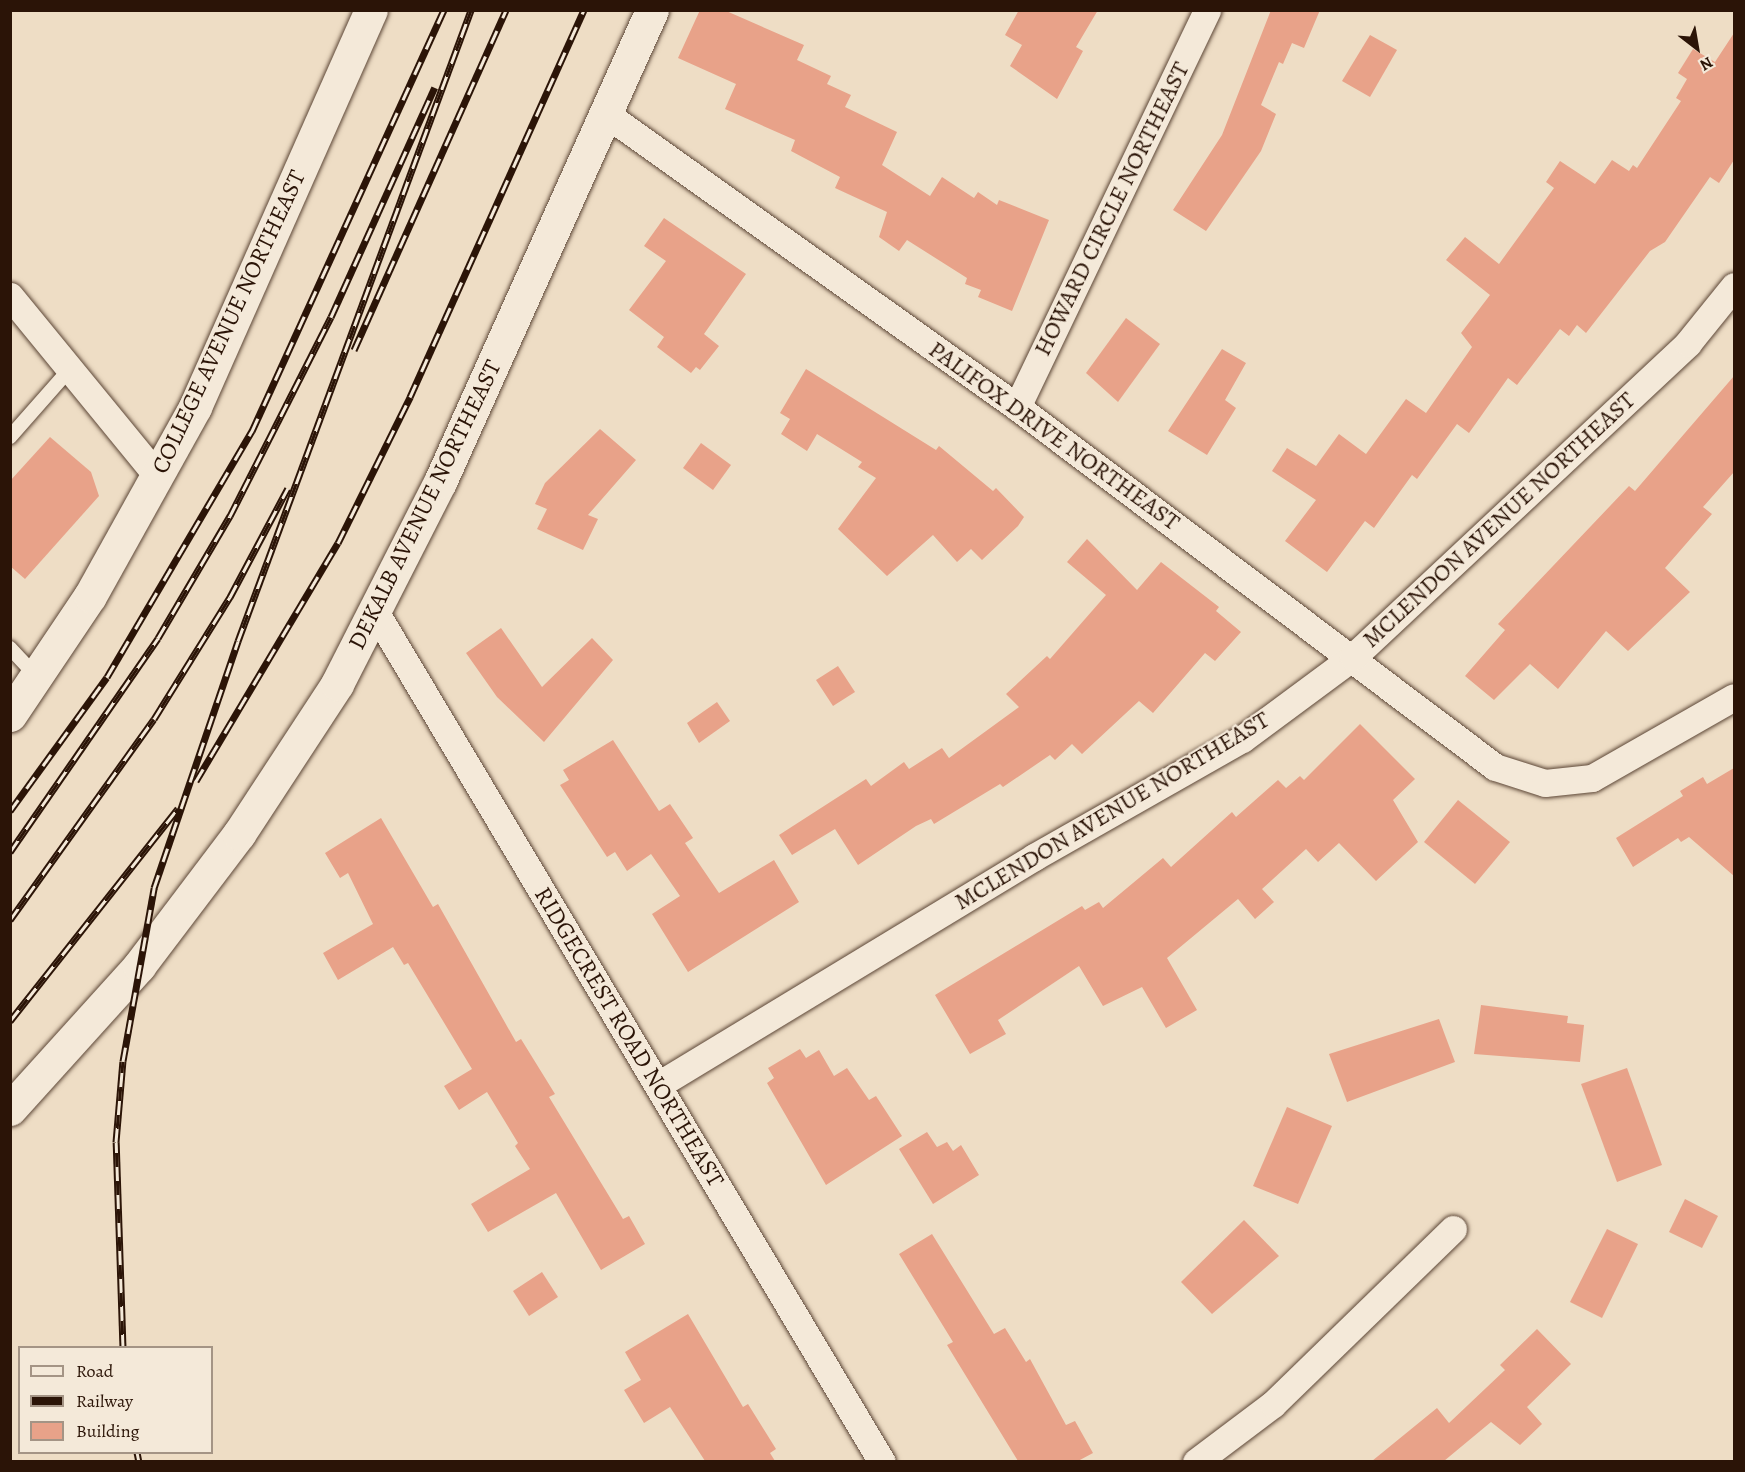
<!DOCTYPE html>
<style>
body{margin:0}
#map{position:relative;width:1745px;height:1472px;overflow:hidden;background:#eeddc5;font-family:Alegreya,serif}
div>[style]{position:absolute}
.building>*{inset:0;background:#e8a289}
.roads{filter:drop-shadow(0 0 2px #5c4636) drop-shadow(0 0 2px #5c4636)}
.lane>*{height:14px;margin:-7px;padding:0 7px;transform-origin:7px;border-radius:7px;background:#f4e9d9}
.street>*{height:27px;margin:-13.5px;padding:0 13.5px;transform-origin:13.5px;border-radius:13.5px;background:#f4e9d9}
.secondary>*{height:33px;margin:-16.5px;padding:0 16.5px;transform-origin:16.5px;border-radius:16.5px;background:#f4e9d9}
.rail>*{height:7px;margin-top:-3.5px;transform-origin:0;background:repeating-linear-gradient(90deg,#f4e9d9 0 14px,#2b1407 0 28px);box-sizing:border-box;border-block:2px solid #2b1407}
span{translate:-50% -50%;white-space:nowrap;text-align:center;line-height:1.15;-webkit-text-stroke:4.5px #f4e9d9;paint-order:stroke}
.street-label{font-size:24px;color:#2b1407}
.frame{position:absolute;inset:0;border:12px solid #2b1407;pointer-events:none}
.legend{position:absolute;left:18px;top:1346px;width:195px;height:108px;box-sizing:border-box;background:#f4e9d9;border:2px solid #a49485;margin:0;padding:8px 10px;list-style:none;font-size:18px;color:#2b1407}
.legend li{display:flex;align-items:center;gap:12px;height:30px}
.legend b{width:30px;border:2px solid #a49485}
.north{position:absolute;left:1667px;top:18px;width:60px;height:60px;-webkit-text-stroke:4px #f4e9d9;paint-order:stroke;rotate:149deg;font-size:16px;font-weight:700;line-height:24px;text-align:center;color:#2b1407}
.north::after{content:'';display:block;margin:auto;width:21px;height:27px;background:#2b1407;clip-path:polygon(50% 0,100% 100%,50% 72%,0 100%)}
</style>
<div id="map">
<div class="building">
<i style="clip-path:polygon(700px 10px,724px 10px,804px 45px,797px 60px,831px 76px,827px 84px,851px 95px,845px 107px,897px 132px,882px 165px,930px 196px,942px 177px,974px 198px,978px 192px,997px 205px,999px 200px,1049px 220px,1012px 311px,978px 297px,981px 290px,965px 284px,967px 278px,907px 240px,899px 251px,879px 237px,887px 212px,835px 188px,840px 177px,791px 151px,795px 140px,725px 109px,736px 84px,678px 58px)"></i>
<i style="clip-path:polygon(1019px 10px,1098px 10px,1076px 47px,1083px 51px,1057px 99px,1010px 66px,1022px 45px,1005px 35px)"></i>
<i style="clip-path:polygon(1271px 10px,1320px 10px,1304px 48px,1292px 43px,1283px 64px,1279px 62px,1261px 105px,1276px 114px,1261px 151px,1206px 231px,1173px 210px,1222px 135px)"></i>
<i style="clip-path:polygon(1734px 33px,1734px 160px,1719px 183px,1710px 177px,1665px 242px,1650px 251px,1586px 333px,1577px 325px,1569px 336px,1560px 329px,1517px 385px,1508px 378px,1469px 433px,1457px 424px,1417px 479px,1412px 475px,1374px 528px,1365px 521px,1327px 572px,1285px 541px,1316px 500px,1272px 471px,1287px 448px,1316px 466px,1339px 434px,1366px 454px,1406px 399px,1426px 413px,1472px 347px,1461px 333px,1490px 295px,1446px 260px,1465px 237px,1499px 264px,1554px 188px,1546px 182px,1560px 161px,1595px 184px,1612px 160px,1629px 171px,1633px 165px,1637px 168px,1681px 101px,1676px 98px,1687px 79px,1678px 73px,1693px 49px,1715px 62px)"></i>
<i style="clip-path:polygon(1370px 35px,1397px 50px,1370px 97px,1342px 81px)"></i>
<i style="clip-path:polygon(664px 218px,746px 274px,704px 334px,719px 346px,700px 370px,696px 367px,691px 373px,657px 347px,664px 337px,629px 310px,666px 261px,644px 246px)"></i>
<i style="clip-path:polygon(1126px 318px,1160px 344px,1118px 402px,1086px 373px)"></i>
<i style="clip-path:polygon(1222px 349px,1246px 363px,1225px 400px,1236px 408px,1207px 455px,1168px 431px)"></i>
<i style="clip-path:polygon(806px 369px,936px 450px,939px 446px,993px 491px,996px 488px,1024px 517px,1018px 526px,982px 560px,971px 549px,957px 562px,933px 535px,887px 576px,838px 529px,876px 478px,858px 467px,862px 462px,817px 434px,807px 451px,781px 434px,790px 419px,780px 413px)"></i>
<i style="clip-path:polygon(1734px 376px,1734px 472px,1703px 507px,1712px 514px,1665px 568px,1690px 592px,1628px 651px,1606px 631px,1558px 689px,1530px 664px,1494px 700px,1465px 676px,1505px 630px,1498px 624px,1629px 486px,1635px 491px)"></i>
<i style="clip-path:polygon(600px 429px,636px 460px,588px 515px,598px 519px,583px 550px,537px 529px,547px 509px,535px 504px,545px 483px)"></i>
<i style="clip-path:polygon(50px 437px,91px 472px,99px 496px,25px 579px,10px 566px,10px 481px)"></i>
<i style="clip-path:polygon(701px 443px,731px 465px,713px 490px,683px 468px)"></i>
<i style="clip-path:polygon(1087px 539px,1137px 590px,1161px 562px,1219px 607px,1216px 611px,1241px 632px,1215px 661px,1205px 653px,1153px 713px,1139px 701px,1082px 754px,1072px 744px,1055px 760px,1050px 755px,1003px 787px,1000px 784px,934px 824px,931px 819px,916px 826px,858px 865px,835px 829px,792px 855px,779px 835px,866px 779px,871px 786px,904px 762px,909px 769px,942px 748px,949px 758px,1019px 707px,1006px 694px,1047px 656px,1050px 659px,1106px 595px,1067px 562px)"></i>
<i style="clip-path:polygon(501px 628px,542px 687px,592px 638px,613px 660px,544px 742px,497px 697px,466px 653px)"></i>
<i style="clip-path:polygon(838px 666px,855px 692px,833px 706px,816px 680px)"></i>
<i style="clip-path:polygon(717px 702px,730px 721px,699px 743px,687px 723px)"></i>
<i style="clip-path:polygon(1360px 724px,1415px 779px,1393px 800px,1418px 842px,1376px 881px,1339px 843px,1318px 862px,1306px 849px,1262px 889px,1274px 902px,1255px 919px,1238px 899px,1167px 958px,1197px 1010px,1166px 1028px,1142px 987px,1103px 1006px,1079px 966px,998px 1020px,1006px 1034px,970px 1054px,935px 995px,1082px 906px,1085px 910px,1099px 902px,1103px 908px,1163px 858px,1171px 867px,1232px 812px,1236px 817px,1278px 780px,1286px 788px,1300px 776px,1304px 780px)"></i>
<i style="clip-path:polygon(613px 740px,659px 811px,670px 804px,693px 838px,685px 843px,719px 893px,774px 860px,799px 902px,688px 972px,652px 914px,680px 896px,651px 854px,627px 871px,615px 852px,607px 857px,560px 785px,569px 780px,563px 770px)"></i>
<i style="clip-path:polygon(1734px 768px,1734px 876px,1689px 837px,1681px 842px,1678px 838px,1633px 867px,1616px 838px,1683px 796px,1680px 791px,1703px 777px,1707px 784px)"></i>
<i style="clip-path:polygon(1458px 800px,1510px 842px,1475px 884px,1424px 842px)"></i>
<i style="clip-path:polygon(381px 818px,433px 907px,438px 904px,516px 1042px,521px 1039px,555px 1094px,549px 1097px,623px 1219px,629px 1216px,645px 1244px,601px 1270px,556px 1193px,488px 1232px,471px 1204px,530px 1169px,515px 1146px,518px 1143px,487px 1092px,459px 1110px,444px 1086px,472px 1069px,408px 963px,404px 965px,393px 947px,338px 980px,323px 953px,373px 924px,348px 873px,340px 878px,325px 853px)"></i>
<i style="clip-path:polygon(1481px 1005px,1568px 1016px,1567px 1023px,1584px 1025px,1580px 1062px,1474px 1054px)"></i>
<i style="clip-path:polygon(1439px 1019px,1455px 1062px,1347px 1102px,1329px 1054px)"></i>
<i style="clip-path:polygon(800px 1049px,806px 1058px,819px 1050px,834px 1076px,847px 1068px,869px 1100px,876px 1096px,902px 1136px,826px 1185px,767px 1083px,774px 1078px,768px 1068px)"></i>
<i style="clip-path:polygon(1627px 1068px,1662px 1165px,1617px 1182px,1581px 1084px)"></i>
<i style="clip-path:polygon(1287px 1107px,1332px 1126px,1298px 1204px,1253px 1186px)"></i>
<i style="clip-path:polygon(927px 1132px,937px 1147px,947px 1142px,953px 1151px,961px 1145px,979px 1175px,933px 1204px,899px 1149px)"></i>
<i style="clip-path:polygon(1685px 1199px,1718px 1216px,1702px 1248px,1669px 1232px)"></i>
<i style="clip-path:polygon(1244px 1220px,1279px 1256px,1212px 1314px,1181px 1282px)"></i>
<i style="clip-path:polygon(1607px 1229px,1638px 1244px,1602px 1318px,1570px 1302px)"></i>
<i style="clip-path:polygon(932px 1234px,994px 1334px,1005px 1328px,1026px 1362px,1030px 1359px,1066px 1425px,1075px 1421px,1093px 1453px,1078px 1461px,1018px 1461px,947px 1345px,953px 1342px,899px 1254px)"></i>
<i style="clip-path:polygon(542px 1272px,558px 1297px,529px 1316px,513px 1291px)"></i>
<i style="clip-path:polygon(688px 1314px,743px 1407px,748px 1404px,776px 1449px,770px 1453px,775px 1461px,705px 1461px,670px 1407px,644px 1423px,624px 1390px,641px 1380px,625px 1352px)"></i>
<i style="clip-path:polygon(1537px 1329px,1571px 1364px,1527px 1407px,1542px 1424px,1520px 1445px,1491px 1422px,1444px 1461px,1372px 1461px,1437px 1408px,1449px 1423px,1505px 1370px,1500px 1365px)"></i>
</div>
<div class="roads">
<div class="lane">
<i style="left:10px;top:437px;width:91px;rotate:-48.6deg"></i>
<i style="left:10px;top:648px;width:40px;rotate:47deg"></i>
</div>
<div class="street">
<i style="left:606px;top:114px;width:505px;rotate:35.48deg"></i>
<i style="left:1017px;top:407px;width:598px;rotate:36.98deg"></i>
<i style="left:1495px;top:767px;width:52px;rotate:17.7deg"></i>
<i style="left:1545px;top:783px;width:47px;rotate:-6.1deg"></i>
<i style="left:1592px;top:778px;width:163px;rotate:-29.7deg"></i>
<i style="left:10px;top:296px;width:234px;rotate:50.7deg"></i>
<i style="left:1017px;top:407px;width:440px;rotate:-64.4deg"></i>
<i style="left:376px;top:613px;width:988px;rotate:59.21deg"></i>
<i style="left:658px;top:1085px;width:440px;rotate:-31.2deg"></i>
<i style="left:1034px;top:857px;width:239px;rotate:-29.6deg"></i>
<i style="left:1242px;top:739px;width:138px;rotate:-36.5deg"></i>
<i style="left:1353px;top:657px;width:459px;rotate:-43.1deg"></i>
<i style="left:1688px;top:343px;width:73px;rotate:-51.1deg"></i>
<i style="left:1196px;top:1462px;width:96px;rotate:-37deg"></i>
<i style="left:1273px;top:1404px;width:251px;rotate:-44.2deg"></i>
</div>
<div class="secondary">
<i style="left:10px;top:715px;width:143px;rotate:-56.1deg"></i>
<i style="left:90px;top:596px;width:216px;rotate:-60.9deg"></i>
<i style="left:195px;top:407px;width:434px;rotate:-66.1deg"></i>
<i style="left:10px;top:1109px;width:193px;rotate:-47.9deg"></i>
<i style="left:139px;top:966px;width:166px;rotate:-52.9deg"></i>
<i style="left:239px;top:834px;width:179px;rotate:-56.8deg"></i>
<i style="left:337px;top:684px;width:227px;rotate:-63deg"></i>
<i style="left:440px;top:482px;width:517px;rotate:-65.81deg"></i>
</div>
</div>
<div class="rail">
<i style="left:354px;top:350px;width:372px;rotate:-65.9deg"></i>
<i style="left:196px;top:781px;width:277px;rotate:-59.2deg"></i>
<i style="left:338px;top:543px;width:163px;rotate:-63.7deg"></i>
<i style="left:410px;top:397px;width:424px;rotate:-65.8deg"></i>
<i style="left:10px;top:811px;width:165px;rotate:-54.1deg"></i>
<i style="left:107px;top:677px;width:286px;rotate:-59.5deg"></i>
<i style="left:252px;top:431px;width:463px;rotate:-65.5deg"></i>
<i style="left:10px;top:852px;width:260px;rotate:-55.3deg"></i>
<i style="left:158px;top:638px;width:142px;rotate:-59.5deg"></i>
<i style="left:230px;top:516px;width:223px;rotate:-63.1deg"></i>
<i style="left:331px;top:317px;width:252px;rotate:-65.7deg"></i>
<i style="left:10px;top:920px;width:247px;rotate:-54.4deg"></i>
<i style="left:154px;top:719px;width:144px;rotate:-58.1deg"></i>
<i style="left:230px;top:597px;width:123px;rotate:-62deg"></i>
<i style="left:10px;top:1021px;width:271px;rotate:-51.7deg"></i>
<i style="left:123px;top:1348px;width:206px;rotate:-91.9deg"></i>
<i style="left:116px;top:1142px;width:81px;rotate:-85.1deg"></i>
<i style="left:123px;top:1061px;width:176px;rotate:-79.8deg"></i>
<i style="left:154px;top:888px;width:261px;rotate:-71.2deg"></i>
<i style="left:238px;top:641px;width:673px;rotate:-69.73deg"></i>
<i style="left:137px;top:1452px;width:10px;rotate:79deg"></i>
</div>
<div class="street-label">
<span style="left:1112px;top:209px;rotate:-64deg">HOWARD CIRCLE NORTHEAST</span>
<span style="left:229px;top:322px;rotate:-65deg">COLLEGE AVENUE NORTHEAST</span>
<span style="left:1054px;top:436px;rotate:36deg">PALIFOX DRIVE NORTHEAST</span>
<span style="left:425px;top:505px;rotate:-64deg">DEKALB AVENUE NORTHEAST</span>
<span style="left:1499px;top:520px;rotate:-43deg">MCLENDON AVENUE NORTHEAST</span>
<span style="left:1112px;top:811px;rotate:-31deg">MCLENDON AVENUE NORTHEAST</span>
<span style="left:629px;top:1037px;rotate:59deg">RIDGECREST ROAD NORTHEAST</span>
</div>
<div class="frame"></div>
<ul class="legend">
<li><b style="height:8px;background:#f4e9d9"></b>Road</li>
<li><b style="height:8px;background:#2b1407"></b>Railway</li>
<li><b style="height:16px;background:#e8a289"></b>Building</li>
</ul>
<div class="north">N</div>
</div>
